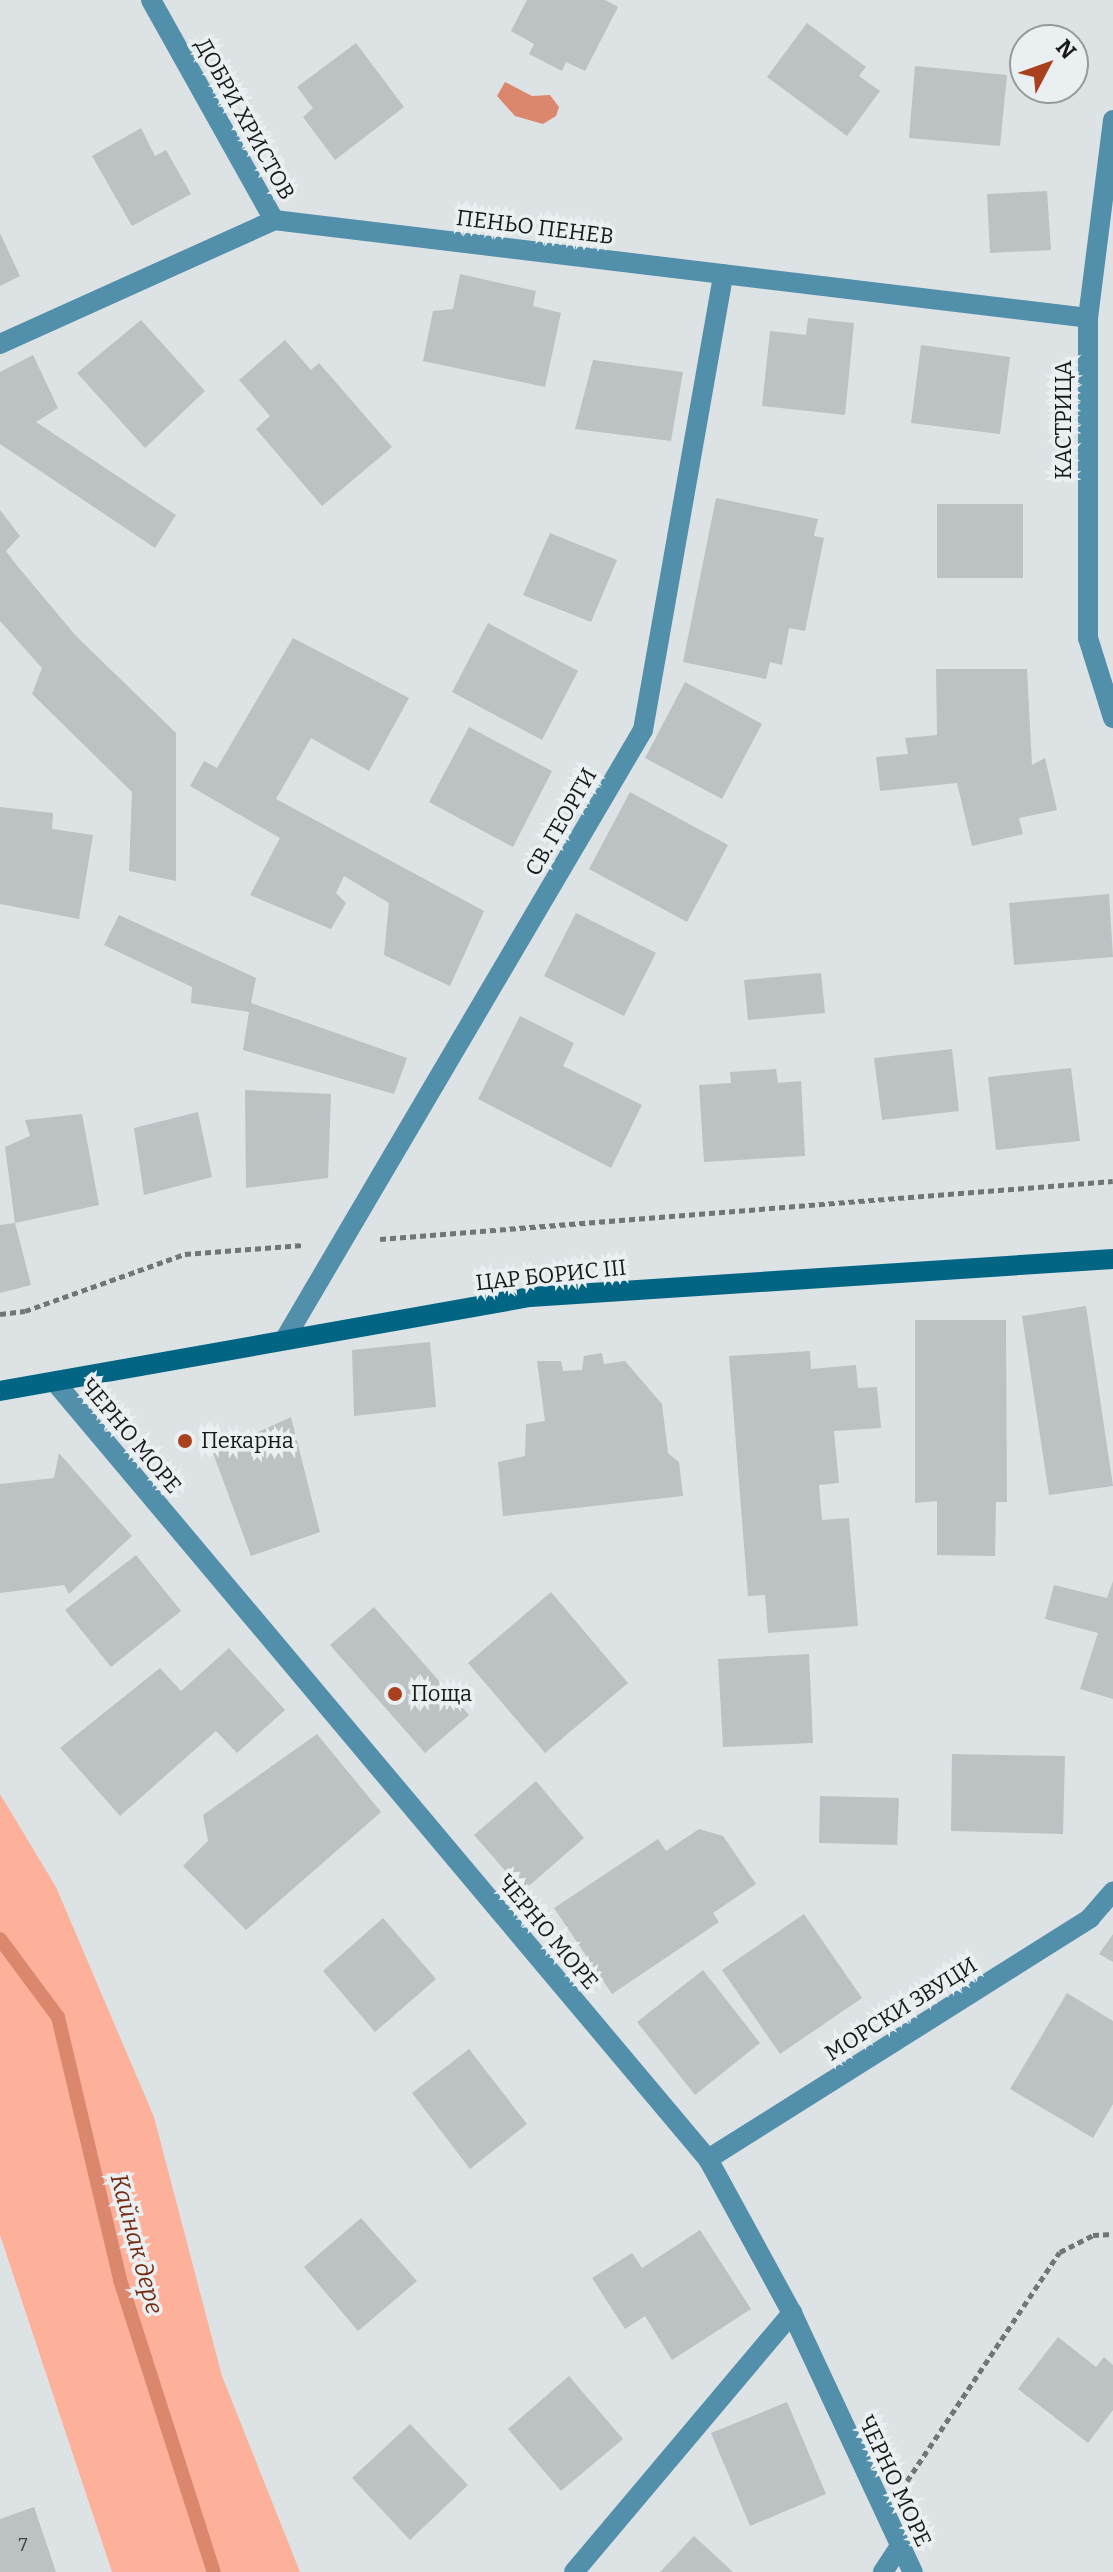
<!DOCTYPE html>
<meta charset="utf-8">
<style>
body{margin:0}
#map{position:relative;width:1113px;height:2572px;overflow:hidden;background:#dde2e5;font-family:Bitter,serif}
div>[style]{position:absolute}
.green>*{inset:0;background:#feb19a}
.water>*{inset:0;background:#da876e}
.stream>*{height:14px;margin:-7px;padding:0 7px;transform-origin:7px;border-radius:7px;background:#da876e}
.building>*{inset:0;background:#bcc1c3}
.path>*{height:5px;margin-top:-2.5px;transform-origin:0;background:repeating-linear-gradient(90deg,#717576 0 6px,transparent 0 10px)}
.lane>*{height:20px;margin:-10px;padding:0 10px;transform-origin:10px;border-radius:10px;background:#528fab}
.street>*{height:20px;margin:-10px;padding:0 10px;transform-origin:10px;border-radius:10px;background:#528fab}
.secondary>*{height:20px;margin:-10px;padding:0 10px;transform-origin:10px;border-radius:10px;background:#036584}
.dots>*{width:22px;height:22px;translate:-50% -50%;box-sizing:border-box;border:4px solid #eaeff2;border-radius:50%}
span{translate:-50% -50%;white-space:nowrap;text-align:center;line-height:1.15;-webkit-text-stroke:7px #eaeff2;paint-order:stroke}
.number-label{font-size:18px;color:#414444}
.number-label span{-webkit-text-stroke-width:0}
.street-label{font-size:22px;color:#181a1a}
.poi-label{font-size:22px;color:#181a1a}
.left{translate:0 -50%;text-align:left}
.water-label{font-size:24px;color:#742911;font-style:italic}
.north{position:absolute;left:1009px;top:24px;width:80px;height:80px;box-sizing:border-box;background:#eaeff2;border:2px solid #969a9c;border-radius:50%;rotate:49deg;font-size:22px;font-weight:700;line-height:32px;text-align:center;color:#181a1a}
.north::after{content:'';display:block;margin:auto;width:28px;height:36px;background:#a94120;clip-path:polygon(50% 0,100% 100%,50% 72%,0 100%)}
</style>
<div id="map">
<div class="green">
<i style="clip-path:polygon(0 1794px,56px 1887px,154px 2117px,222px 2376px,300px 2572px,112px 2572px,0 2235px)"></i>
</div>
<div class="water">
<i style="clip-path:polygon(505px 82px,532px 96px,550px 95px,559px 107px,556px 116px,543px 124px,515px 116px,497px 96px)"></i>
</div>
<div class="stream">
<i style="left:0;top:1939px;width:97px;rotate:53.4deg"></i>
<i style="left:58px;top:2017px;width:270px;rotate:76.7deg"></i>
<i style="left:120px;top:2280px;width:307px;rotate:72.2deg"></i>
</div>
<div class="building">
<i style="clip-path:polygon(527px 0,605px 0,618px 7px,585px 71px,566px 62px,562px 71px,529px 54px,534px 44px,511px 31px)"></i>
<i style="clip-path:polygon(807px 23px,866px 67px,859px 76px,880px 91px,847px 136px,767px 77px)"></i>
<i style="clip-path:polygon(356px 43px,404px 107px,335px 160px,303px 117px,313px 108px,297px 87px)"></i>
<i style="clip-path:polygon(915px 66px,1007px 75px,1000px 146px,909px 138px)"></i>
<i style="clip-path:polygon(141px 128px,155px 156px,166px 150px,191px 194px,132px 226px,92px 156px)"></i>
<i style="clip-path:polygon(1047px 191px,1051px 250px,990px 253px,987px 194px)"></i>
<i style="clip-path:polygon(0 233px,20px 276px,0 286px)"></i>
<i style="clip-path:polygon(460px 274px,536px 291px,533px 306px,561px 313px,545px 387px,423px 361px,433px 311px,453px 309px)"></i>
<i style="clip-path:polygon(808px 318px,854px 323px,845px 415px,762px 406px,770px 331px,806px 335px)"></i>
<i style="clip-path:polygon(141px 320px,205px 391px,145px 448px,77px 373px)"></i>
<i style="clip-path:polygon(285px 340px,311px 370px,319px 363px,392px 447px,322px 506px,256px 429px,270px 416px,239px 380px)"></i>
<i style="clip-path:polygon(921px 345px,1010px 357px,1000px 434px,911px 423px)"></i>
<i style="clip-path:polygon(33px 355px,58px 408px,36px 422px,176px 515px,155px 548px,0 444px,0 372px)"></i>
<i style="clip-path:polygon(593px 360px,683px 372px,671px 441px,575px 429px)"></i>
<i style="clip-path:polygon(716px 498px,818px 519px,814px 536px,824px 538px,805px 631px,789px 628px,782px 665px,770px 662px,766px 679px,683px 662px)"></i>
<i style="clip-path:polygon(937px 504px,1023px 504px,1023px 578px,937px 578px)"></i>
<i style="clip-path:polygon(0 510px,20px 536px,6px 551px,14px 562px,76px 636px,176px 733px,176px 881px,129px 871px,132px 792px,32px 694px,42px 668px,0 621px)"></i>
<i style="clip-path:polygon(550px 533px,617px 560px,591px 622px,523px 595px)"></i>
<i style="clip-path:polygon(488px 623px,578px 671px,542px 740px,452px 692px)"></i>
<i style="clip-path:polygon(293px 638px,409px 698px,369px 771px,311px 738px,276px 799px,484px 911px,450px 986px,384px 955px,389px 903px,344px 876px,336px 893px,346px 903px,331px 929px,250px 895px,280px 838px,190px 786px,204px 761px,217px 768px)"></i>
<i style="clip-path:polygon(936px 669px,1027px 669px,1032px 765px,1045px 758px,1057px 810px,1019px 818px,1023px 834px,972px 846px,957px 783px,880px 791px,876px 757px,908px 754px,905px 738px,937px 735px)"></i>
<i style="clip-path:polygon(685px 682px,762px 724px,722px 799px,645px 758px)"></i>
<i style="clip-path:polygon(469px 727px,552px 771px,513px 847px,429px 802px)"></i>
<i style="clip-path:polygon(630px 792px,728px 845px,687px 922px,589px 869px)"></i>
<i style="clip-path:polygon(0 807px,53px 813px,52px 829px,93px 835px,79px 919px,0 904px)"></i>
<i style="clip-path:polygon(1109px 894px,1113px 957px,1014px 965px,1009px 903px)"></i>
<i style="clip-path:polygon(576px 913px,656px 953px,624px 1016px,544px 976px)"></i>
<i style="clip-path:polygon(119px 915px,256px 978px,251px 1003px,407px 1058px,394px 1094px,243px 1050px,249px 1012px,191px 1003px,192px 987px,104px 945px)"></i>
<i style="clip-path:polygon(821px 973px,825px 1013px,748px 1020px,744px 980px)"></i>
<i style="clip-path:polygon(520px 1016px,574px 1043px,563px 1066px,642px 1105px,611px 1168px,478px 1099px)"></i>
<i style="clip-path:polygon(952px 1049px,959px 1111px,882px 1120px,874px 1058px)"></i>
<i style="clip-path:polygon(1071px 1068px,1080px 1141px,996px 1150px,988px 1077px)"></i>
<i style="clip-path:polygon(776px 1069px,778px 1083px,801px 1081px,805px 1156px,704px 1162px,699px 1085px,731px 1083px,730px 1072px)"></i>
<i style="clip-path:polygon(245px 1090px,331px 1094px,328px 1178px,246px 1188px)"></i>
<i style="clip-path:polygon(198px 1112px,212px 1177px,144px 1195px,134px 1128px)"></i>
<i style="clip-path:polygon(82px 1114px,99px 1205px,15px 1223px,5px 1147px,30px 1136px,25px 1120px)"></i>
<i style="clip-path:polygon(15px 1223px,31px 1285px,0 1293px,0 1225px)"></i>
<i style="clip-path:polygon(1086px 1306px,1113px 1486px,1049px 1495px,1022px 1316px)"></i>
<i style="clip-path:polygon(915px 1320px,1006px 1320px,1007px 1502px,996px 1502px,995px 1556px,937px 1555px,937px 1501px,915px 1503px)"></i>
<i style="clip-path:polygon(430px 1342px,436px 1407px,354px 1416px,352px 1350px)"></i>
<i style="clip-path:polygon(810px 1351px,811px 1369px,856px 1365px,858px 1388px,877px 1387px,881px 1428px,834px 1431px,839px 1483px,819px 1485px,822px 1520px,849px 1518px,858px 1626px,768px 1633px,765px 1595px,748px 1596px,729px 1356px)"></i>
<i style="clip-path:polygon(602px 1353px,604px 1364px,625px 1361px,662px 1404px,668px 1453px,679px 1462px,683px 1496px,503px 1516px,498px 1462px,525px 1456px,526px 1424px,545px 1421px,537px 1361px,561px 1361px,563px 1371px,582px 1370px,584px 1356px)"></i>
<i style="clip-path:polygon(291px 1417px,320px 1532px,251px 1556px,213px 1453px)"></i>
<i style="clip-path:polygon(59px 1453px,132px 1536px,69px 1594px,64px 1585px,0 1593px,0 1484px,54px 1478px)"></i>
<i style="clip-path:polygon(136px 1555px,181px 1611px,111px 1667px,65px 1610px)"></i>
<i style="clip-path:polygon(1113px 1581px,1113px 1699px,1080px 1689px,1098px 1633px,1045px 1619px,1054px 1585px,1107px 1598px)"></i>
<i style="clip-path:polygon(551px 1592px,628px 1683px,545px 1753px,468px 1663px)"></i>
<i style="clip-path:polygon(374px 1607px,469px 1715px,425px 1753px,330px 1645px)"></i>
<i style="clip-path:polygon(229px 1648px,285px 1710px,237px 1753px,216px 1731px,120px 1816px,60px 1748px,160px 1668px,181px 1691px)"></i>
<i style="clip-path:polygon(809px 1654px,813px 1743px,723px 1747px,718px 1659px)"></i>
<i style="clip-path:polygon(317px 1734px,381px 1812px,246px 1930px,183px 1866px,208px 1841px,203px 1815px)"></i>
<i style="clip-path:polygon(952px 1754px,1065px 1756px,1063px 1834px,951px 1831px)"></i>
<i style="clip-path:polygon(536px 1781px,584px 1838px,523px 1891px,474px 1835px)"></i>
<i style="clip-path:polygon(820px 1796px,899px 1798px,897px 1845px,819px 1843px)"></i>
<i style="clip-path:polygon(699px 1829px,723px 1836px,756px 1884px,713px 1913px,719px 1922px,612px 1994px,554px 1908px,658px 1839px,666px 1851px)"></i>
<i style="clip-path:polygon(804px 1914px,862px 1998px,780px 2054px,722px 1970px)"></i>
<i style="clip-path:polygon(383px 1918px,436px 1979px,375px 2032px,323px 1971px)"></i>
<i style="clip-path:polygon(1113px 1934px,1113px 1962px,1099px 1954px)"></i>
<i style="clip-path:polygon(703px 1970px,760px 2043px,695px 2095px,637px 2022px)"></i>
<i style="clip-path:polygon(1067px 1993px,1113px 2021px,1113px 2104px,1093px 2138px,1010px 2089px)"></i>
<i style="clip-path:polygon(469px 2049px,527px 2124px,470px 2169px,412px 2093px)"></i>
<i style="clip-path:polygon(361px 2218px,417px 2281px,358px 2331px,304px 2267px)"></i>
<i style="clip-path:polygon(700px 2230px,751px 2309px,672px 2360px,645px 2316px,625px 2329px,592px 2278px,632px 2253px,642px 2268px)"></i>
<i style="clip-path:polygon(1058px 2337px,1096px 2367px,1104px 2357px,1113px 2365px,1113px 2410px,1088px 2443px,1018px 2389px)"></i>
<i style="clip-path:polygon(569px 2376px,623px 2439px,561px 2491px,508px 2429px)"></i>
<i style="clip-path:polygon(787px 2402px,826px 2494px,750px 2526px,711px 2433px)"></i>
<i style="clip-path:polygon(410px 2424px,468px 2485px,410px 2540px,352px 2478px)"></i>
<i style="clip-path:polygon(34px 2507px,56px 2572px,0 2572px,0 2519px)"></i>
<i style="clip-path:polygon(694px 2536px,733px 2572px,660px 2572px)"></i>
</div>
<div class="path">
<i style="left:380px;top:1239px;width:735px;rotate:-4.52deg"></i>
<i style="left:0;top:1314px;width:25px;rotate:-7deg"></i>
<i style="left:25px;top:1311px;width:170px;rotate:-19.6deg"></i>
<i style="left:185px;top:1254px;width:118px;rotate:-4.4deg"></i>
<i style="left:907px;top:2481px;width:275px;rotate:-56.3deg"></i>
<i style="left:1060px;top:2252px;width:37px;rotate:-27deg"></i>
<i style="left:1093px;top:2235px;width:20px;rotate:-3deg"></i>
</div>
<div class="lane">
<i style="left:574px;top:2572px;width:339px;rotate:-49.9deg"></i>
</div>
<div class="street">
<i style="left:151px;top:0;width:252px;rotate:60.8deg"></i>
<i style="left:1113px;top:120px;width:200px;rotate:97.2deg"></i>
<i style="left:1088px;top:318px;width:320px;rotate:90deg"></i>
<i style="left:1088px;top:638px;width:84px;rotate:72.6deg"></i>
<i style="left:0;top:344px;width:301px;rotate:-24.3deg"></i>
<i style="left:274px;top:220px;width:820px;rotate:6.86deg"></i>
<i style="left:286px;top:1337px;width:704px;rotate:-59.54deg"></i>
<i style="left:643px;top:730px;width:463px;rotate:-80deg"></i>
<i style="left:55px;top:1382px;width:1015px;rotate:49.96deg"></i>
<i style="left:708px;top:2159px;width:175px;rotate:61.4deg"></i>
<i style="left:792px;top:2313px;width:286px;rotate:65deg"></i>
<i style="left:708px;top:2159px;width:452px;rotate:-32.2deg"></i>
<i style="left:1090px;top:1918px;width:35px;rotate:-49deg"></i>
<i style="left:883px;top:2572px;width:27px;rotate:-57deg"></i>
</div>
<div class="secondary">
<i style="left:0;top:1391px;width:538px;rotate:-10.06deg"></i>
<i style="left:530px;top:1297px;width:584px;rotate:-3.73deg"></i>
</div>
<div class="dots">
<i style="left:185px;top:1441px;background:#a94120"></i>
<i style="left:395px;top:1694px;background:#a94120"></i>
</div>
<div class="number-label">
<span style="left:23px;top:2545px">7</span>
</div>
<div class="street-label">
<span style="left:245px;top:119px;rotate:61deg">ДОБРИ ХРИСТОВ</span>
<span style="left:535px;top:227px;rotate:7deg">ПЕНЬО ПЕНЕВ</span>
<span style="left:1064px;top:420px;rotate:-90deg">КАСТРИЦА</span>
<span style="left:561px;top:822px;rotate:-60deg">СВ. ГЕОРГИ</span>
<span style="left:551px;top:1275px;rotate:-6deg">ЦАР БОРИС III</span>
<span style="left:131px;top:1436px;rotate:50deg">ЧЕРНО МОРЕ</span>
<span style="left:548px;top:1932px;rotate:50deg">ЧЕРНО МОРЕ</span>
<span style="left:901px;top:2009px;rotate:-32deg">МОРСКИ ЗВУЦИ</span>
<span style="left:895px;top:2481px;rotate:65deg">ЧЕРНО МОРЕ</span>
</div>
<div class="poi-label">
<span class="left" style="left:201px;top:1441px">Пекарна</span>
<span class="left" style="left:411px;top:1694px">Поща</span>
</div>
<div class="water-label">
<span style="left:136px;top:2244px;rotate:75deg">Кайнак дере</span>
</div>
<div class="north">N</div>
</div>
